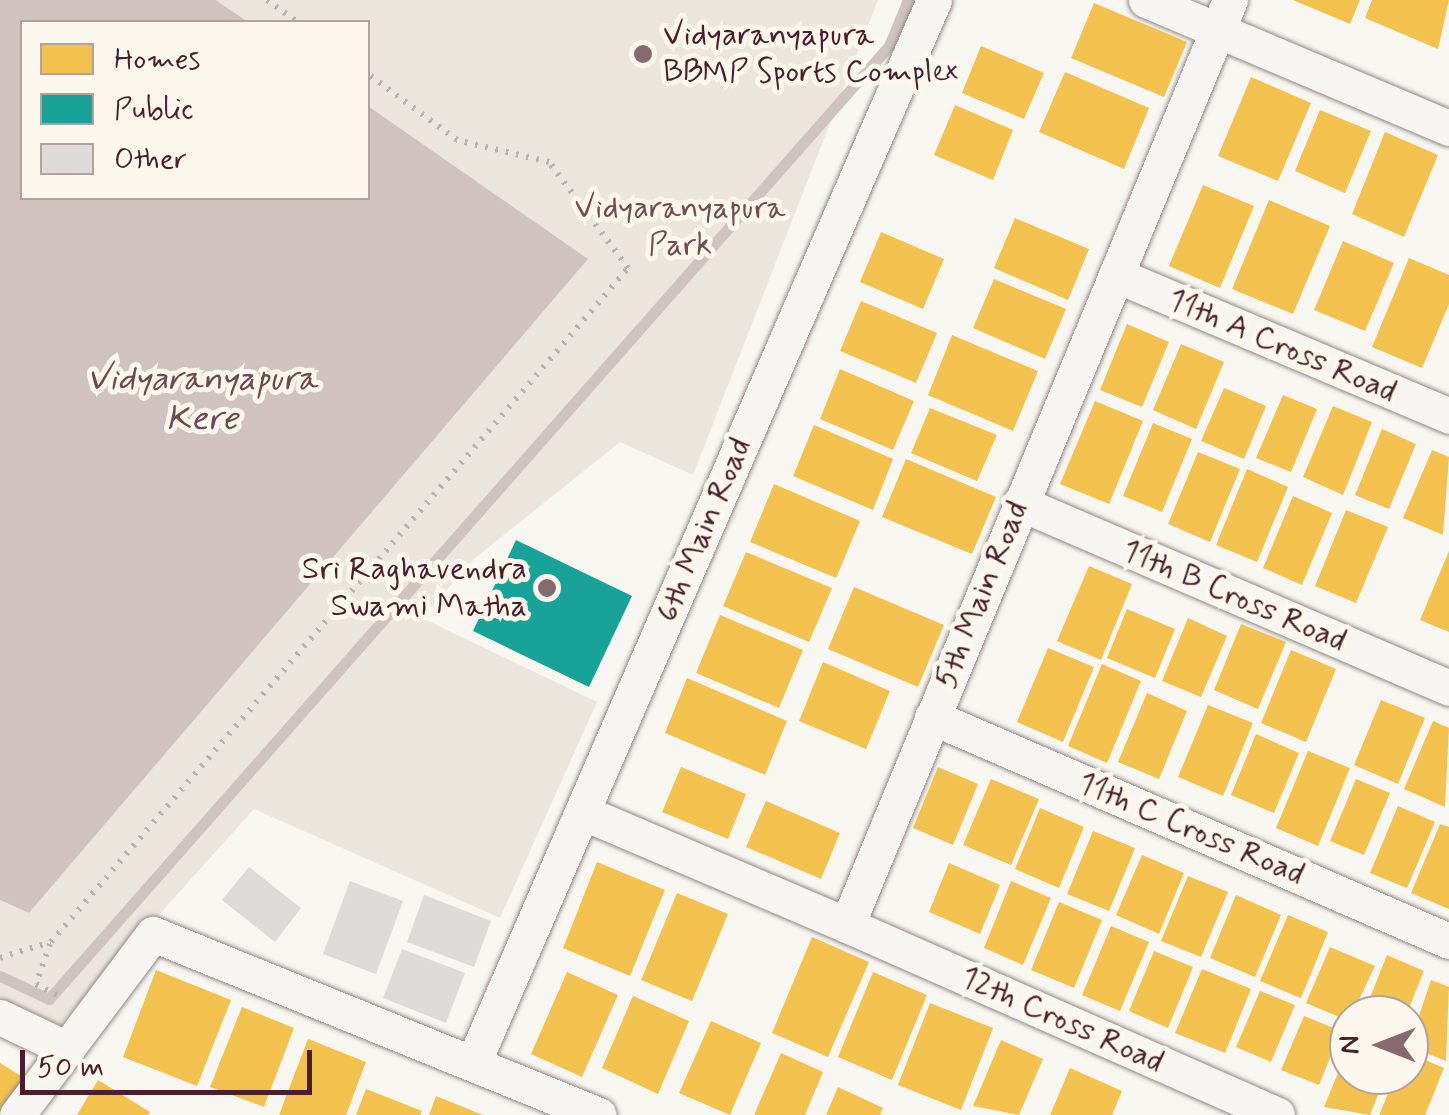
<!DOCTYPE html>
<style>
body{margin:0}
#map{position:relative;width:1449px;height:1115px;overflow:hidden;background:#f8f6f0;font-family:Mynerve,sans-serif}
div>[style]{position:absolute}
.green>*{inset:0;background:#ece5de}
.water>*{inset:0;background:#d0c3bf}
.homes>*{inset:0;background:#f2c14e}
.public>*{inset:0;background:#17a398}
.stream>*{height:11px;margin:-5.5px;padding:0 5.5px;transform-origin:5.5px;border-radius:5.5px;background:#d0c3bf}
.building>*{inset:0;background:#dedad7}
.path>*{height:6px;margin-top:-3px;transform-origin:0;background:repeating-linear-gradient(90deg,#b8b3b1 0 2.5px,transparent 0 10.5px)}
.roads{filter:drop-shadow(0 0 2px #918787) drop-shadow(0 0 2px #918787)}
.minor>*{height:35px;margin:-17.5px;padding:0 17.5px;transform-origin:17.5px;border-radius:17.5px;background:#f6f5f1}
.dots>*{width:28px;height:28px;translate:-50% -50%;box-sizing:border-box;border:5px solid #fbf7ec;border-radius:50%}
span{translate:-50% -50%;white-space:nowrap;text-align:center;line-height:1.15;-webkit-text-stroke:10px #fbf7ec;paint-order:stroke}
.poi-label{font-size:32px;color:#4a1f2b}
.left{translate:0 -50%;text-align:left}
.right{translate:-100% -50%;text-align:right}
.park-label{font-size:32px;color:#704d54}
.street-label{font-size:32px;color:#4a1f2b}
.water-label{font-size:35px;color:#6d4a51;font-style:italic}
.legend{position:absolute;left:20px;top:20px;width:350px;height:180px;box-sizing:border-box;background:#fbf7ec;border:2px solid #b4a19f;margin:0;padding:12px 18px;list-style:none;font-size:30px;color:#4a1f2b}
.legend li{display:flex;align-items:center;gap:20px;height:50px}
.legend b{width:50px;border:2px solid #b4a19f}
.north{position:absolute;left:1329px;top:995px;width:100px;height:100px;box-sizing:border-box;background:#fbf7ec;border:2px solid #b4a19f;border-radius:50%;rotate:270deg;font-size:28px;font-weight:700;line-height:40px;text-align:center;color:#4a1f2b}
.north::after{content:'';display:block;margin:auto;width:35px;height:45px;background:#876a70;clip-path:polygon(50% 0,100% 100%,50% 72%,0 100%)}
.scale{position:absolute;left:20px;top:1050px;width:292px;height:45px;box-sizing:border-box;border:5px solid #4a1f2b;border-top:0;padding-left:12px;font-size:30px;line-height:35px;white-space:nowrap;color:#4a1f2b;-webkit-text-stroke:8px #fbf7ec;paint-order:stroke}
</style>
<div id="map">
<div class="green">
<i style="clip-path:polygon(216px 0,878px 0,693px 475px,620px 442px,475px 558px,422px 618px,597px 702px,500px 918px,254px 809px,60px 1025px,0 997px,0 900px,29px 913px,587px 259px,368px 106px,368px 22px,248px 22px)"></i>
</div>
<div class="water">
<i style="clip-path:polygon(0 0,216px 0,248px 22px,22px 22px,22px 198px,368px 198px,368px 106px,588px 259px,29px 913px,0 900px)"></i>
</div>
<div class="homes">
<i style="clip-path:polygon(1293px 0,1360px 0,1350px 24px)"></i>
<i style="clip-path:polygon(1372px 0,1449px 0,1438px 49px,1365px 18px)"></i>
<i style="clip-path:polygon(1094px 3px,1187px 42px,1164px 97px,1071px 58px)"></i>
<i style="clip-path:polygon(981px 46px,1044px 73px,1024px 119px,962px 93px)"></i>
<i style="clip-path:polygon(1065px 72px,1149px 108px,1124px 169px,1039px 132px)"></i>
<i style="clip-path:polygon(1251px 77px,1311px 103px,1278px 181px,1218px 156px)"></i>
<i style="clip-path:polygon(955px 105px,1013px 130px,993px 180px,934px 155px)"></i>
<i style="clip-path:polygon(1320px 110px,1371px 131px,1345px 193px,1295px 171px)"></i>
<i style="clip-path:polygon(1385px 132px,1438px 155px,1404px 237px,1352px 214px)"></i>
<i style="clip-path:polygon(1203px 185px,1254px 206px,1220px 288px,1169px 266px)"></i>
<i style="clip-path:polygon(1269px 200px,1330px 226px,1293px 314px,1232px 289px)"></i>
<i style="clip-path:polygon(1015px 218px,1089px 249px,1068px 300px,994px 268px)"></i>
<i style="clip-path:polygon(881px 232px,944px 259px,923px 309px,860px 282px)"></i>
<i style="clip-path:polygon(1343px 241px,1394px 263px,1365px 331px,1314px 310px)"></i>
<i style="clip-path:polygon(1409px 258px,1449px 275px,1449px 304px,1422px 368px,1372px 347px)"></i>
<i style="clip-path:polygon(994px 279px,1066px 309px,1045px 359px,973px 328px)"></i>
<i style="clip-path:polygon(861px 301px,937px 333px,916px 383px,840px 351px)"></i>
<i style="clip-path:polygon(1127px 324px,1169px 342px,1142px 407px,1100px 390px)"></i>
<i style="clip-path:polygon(952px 335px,1038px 371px,1013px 431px,928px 395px)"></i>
<i style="clip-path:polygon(1181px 344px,1224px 362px,1196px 429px,1153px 410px)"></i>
<i style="clip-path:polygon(840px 369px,914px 401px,893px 450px,820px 419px)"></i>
<i style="clip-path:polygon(1224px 388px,1266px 406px,1244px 459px,1201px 441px)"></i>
<i style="clip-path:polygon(1283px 395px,1317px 409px,1291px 472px,1256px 458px)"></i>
<i style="clip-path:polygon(1095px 401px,1143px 421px,1109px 504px,1060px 484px)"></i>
<i style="clip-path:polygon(1333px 406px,1372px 422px,1343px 495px,1303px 477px)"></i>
<i style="clip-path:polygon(930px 408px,997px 435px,977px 481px,911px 453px)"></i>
<i style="clip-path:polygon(1153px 423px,1192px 439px,1162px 512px,1123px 496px)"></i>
<i style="clip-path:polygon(814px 425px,893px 459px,873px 510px,793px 476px)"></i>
<i style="clip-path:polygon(1382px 429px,1416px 444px,1389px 509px,1355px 495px)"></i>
<i style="clip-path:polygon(1432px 450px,1449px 457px,1443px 535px,1403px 518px)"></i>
<i style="clip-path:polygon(1198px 452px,1240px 469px,1210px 542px,1168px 524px)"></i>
<i style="clip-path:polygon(906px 459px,996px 497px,972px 554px,882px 517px)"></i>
<i style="clip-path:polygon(1247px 469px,1288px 487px,1257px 562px,1216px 545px)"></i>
<i style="clip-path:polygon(774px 484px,860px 521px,836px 578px,750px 542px)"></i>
<i style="clip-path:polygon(1293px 496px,1332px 513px,1302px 585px,1263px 568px)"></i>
<i style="clip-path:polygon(1346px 510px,1388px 527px,1356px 603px,1315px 586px)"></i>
<i style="clip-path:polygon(1449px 551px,1449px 632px,1420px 620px)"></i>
<i style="clip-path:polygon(746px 552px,832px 588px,809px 642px,723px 606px)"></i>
<i style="clip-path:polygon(1089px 566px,1132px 584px,1101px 660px,1057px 641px)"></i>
<i style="clip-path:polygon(854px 587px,944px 625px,918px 687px,828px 649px)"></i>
<i style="clip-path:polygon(1127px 609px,1175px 629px,1155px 678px,1107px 658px)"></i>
<i style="clip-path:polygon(720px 615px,803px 650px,779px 708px,696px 673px)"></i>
<i style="clip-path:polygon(1188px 618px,1227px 636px,1201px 697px,1162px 681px)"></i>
<i style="clip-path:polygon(1241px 624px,1286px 642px,1258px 709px,1214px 690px)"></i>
<i style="clip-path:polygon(1048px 648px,1094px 667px,1063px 742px,1017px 722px)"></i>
<i style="clip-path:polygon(1291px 650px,1336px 669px,1306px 742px,1261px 723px)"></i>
<i style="clip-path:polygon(823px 662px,890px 691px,866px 749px,799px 721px)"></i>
<i style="clip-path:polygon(1102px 664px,1141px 681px,1107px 763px,1068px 746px)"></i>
<i style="clip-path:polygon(687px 678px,787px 721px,765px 775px,665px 733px)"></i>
<i style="clip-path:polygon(1147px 693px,1187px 711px,1159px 779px,1118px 762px)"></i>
<i style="clip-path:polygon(1381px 700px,1425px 718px,1398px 784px,1354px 765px)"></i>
<i style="clip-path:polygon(1208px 705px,1253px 723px,1223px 796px,1178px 777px)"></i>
<i style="clip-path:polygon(1433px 721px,1449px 728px,1445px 807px,1404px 789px)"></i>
<i style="clip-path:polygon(1256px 734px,1299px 753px,1274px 813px,1231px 795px)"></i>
<i style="clip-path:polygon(1308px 751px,1350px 768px,1318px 846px,1276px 828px)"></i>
<i style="clip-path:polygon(681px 767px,746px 794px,728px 839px,662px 812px)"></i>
<i style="clip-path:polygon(938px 767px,978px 784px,953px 845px,913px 828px)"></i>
<i style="clip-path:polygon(991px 779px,1039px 799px,1011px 865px,963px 845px)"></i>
<i style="clip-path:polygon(1356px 779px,1390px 793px,1364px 855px,1330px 841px)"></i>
<i style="clip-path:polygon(766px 801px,840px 833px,821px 879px,746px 847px)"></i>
<i style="clip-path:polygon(1398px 806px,1435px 822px,1407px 888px,1370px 873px)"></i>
<i style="clip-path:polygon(1040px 808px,1084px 827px,1059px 888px,1015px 869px)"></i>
<i style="clip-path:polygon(1440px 824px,1449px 827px,1449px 909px,1411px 893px)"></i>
<i style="clip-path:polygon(1093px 831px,1135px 848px,1109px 911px,1067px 894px)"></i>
<i style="clip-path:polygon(1142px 855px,1184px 873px,1159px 934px,1116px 915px)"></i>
<i style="clip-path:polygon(597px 862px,665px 890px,630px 976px,563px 948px)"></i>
<i style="clip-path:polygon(949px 863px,1000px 885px,980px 934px,929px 912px)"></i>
<i style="clip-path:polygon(1188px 876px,1228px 892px,1201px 957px,1161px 941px)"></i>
<i style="clip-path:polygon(1011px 881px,1051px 898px,1023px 965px,984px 948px)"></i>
<i style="clip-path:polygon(677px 893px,728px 914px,692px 1001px,641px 980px)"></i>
<i style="clip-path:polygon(1236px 895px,1281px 915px,1255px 977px,1210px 958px)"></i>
<i style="clip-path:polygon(1059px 902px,1102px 920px,1074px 988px,1031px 970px)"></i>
<i style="clip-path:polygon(1288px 915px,1328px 932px,1301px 998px,1260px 981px)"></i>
<i style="clip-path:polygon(1111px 926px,1149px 942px,1120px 1011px,1082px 995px)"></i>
<i style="clip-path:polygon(812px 937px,869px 962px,828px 1057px,772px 1033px)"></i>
<i style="clip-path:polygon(1330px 947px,1375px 966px,1349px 1021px,1306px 1003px)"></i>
<i style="clip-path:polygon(1154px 951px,1193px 967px,1168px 1028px,1129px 1011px)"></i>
<i style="clip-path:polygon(1387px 955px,1424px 971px,1406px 1015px,1363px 1015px)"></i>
<i style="clip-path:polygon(1202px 969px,1251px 989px,1225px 1053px,1175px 1033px)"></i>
<i style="clip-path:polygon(156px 970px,231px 1000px,197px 1086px,123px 1057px)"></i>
<i style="clip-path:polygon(567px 972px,618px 995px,582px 1077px,531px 1054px)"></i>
<i style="clip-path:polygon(873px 972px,927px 995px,892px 1080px,838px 1057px)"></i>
<i style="clip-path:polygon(1431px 980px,1449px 987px,1446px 1061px,1409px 1046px)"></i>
<i style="clip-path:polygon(1260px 991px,1295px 1005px,1271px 1062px,1236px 1047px)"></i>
<i style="clip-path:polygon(633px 996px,689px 1021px,658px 1094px,602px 1068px)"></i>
<i style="clip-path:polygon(930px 1003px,993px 1028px,961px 1110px,898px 1085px)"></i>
<i style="clip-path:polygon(242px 1007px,294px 1028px,264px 1107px,210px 1087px)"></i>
<i style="clip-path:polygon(1304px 1016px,1341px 1031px,1319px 1085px,1281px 1070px)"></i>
<i style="clip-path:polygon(711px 1021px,761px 1043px,730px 1115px,679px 1093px)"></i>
<i style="clip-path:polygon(308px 1039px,366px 1062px,346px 1115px,279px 1115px)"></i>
<i style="clip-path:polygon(1001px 1040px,1043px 1059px,1019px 1115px,973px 1106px)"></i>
<i style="clip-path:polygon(1349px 1046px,1349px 1075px,1386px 1075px,1370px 1115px,1324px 1107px)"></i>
<i style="clip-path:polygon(781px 1053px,823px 1072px,805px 1115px,754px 1115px)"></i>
<i style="clip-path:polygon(1409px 1053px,1444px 1068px,1425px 1115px,1379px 1115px,1396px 1075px,1409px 1075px)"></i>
<i style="clip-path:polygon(0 1063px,26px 1079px,0 1115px)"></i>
<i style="clip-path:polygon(1070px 1068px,1122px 1091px,1112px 1115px,1050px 1115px)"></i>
<i style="clip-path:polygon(98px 1080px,150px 1112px,148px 1115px,77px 1115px)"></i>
<i style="clip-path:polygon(838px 1087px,883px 1108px,880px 1115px,826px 1115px)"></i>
<i style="clip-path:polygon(366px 1089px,422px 1111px,420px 1115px,356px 1115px)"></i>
<i style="clip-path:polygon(436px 1096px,483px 1115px,429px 1115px)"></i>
</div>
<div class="public">
<i style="clip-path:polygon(516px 540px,632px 596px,589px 687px,473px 631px)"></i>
</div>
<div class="stream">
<i style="left:0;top:976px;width:54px;rotate:25.1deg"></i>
<i style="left:49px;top:999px;width:1270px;rotate:-48.61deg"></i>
<i style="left:889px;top:46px;width:50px;rotate:-67.6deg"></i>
</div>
<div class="building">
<i style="clip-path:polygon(249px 867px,301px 908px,275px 942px,222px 900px)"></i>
<i style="clip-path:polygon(350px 881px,403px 901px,376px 974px,323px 954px)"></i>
<i style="clip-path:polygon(424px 895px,491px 921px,474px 967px,407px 942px)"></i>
<i style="clip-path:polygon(402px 949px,465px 973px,446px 1023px,383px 998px)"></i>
</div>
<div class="path">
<i style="left:267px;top:0;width:37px;rotate:36deg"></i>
<i style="left:50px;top:944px;width:42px;rotate:109.3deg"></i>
<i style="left:36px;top:984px;width:30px;rotate:28deg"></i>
<i style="left:0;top:958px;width:53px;rotate:-17.4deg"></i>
<i style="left:51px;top:942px;width:887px;rotate:-49.43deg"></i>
<i style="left:628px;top:268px;width:132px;rotate:-126.7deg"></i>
<i style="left:549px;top:162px;width:95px;rotate:-166.6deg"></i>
<i style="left:457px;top:140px;width:111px;rotate:-143.4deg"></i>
</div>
<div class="roads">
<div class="minor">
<i style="left:1146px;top:0;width:329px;rotate:22.9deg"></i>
<i style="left:1116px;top:275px;width:362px;rotate:22.9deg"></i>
<i style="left:1020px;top:503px;width:467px;rotate:23.3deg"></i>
<i style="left:932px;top:717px;width:563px;rotate:23.43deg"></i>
<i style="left:582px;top:812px;width:288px;rotate:23.1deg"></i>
<i style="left:847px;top:925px;width:1001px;rotate:-67.51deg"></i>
<i style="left:847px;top:925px;width:470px;rotate:23.8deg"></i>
<i style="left:0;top:1017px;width:70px;rotate:25.5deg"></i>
<i style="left:474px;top:1061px;width:1156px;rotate:-66.56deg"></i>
<i style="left:17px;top:1115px;width:226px;rotate:-53.1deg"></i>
<i style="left:153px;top:934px;width:481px;rotate:22.1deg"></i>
</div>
</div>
<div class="dots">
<i style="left:643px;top:54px;background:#876a70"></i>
<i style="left:547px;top:588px;background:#876a70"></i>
</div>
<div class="poi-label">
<span class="left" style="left:663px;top:54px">Vidyaranyapura<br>BBMP Sports Complex</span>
<span class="right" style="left:527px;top:588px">Sri Raghavendra<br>Swami Matha</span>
</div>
<div class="park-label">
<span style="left:680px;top:227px">Vidyaranyapura<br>Park</span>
</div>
<div class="street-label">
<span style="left:1282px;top:346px;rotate:23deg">11th A Cross Road</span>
<span style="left:704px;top:530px;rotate:-67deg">6th Main Road</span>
<span style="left:982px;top:595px;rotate:-68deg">5th Main Road</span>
<span style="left:1234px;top:596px;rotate:23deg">11th B Cross Road</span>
<span style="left:1191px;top:829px;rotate:23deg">11th C Cross Road</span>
<span style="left:1062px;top:1020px;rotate:24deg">12th Cross Road</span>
</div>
<div class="water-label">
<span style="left:202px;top:399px">Vidyaranyapura<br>Kere</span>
</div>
<ul class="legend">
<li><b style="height:28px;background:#f2c14e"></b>Homes</li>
<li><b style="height:28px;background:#17a398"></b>Public</li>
<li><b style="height:28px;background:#dedad7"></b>Other</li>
</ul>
<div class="north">N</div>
<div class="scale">50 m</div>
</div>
